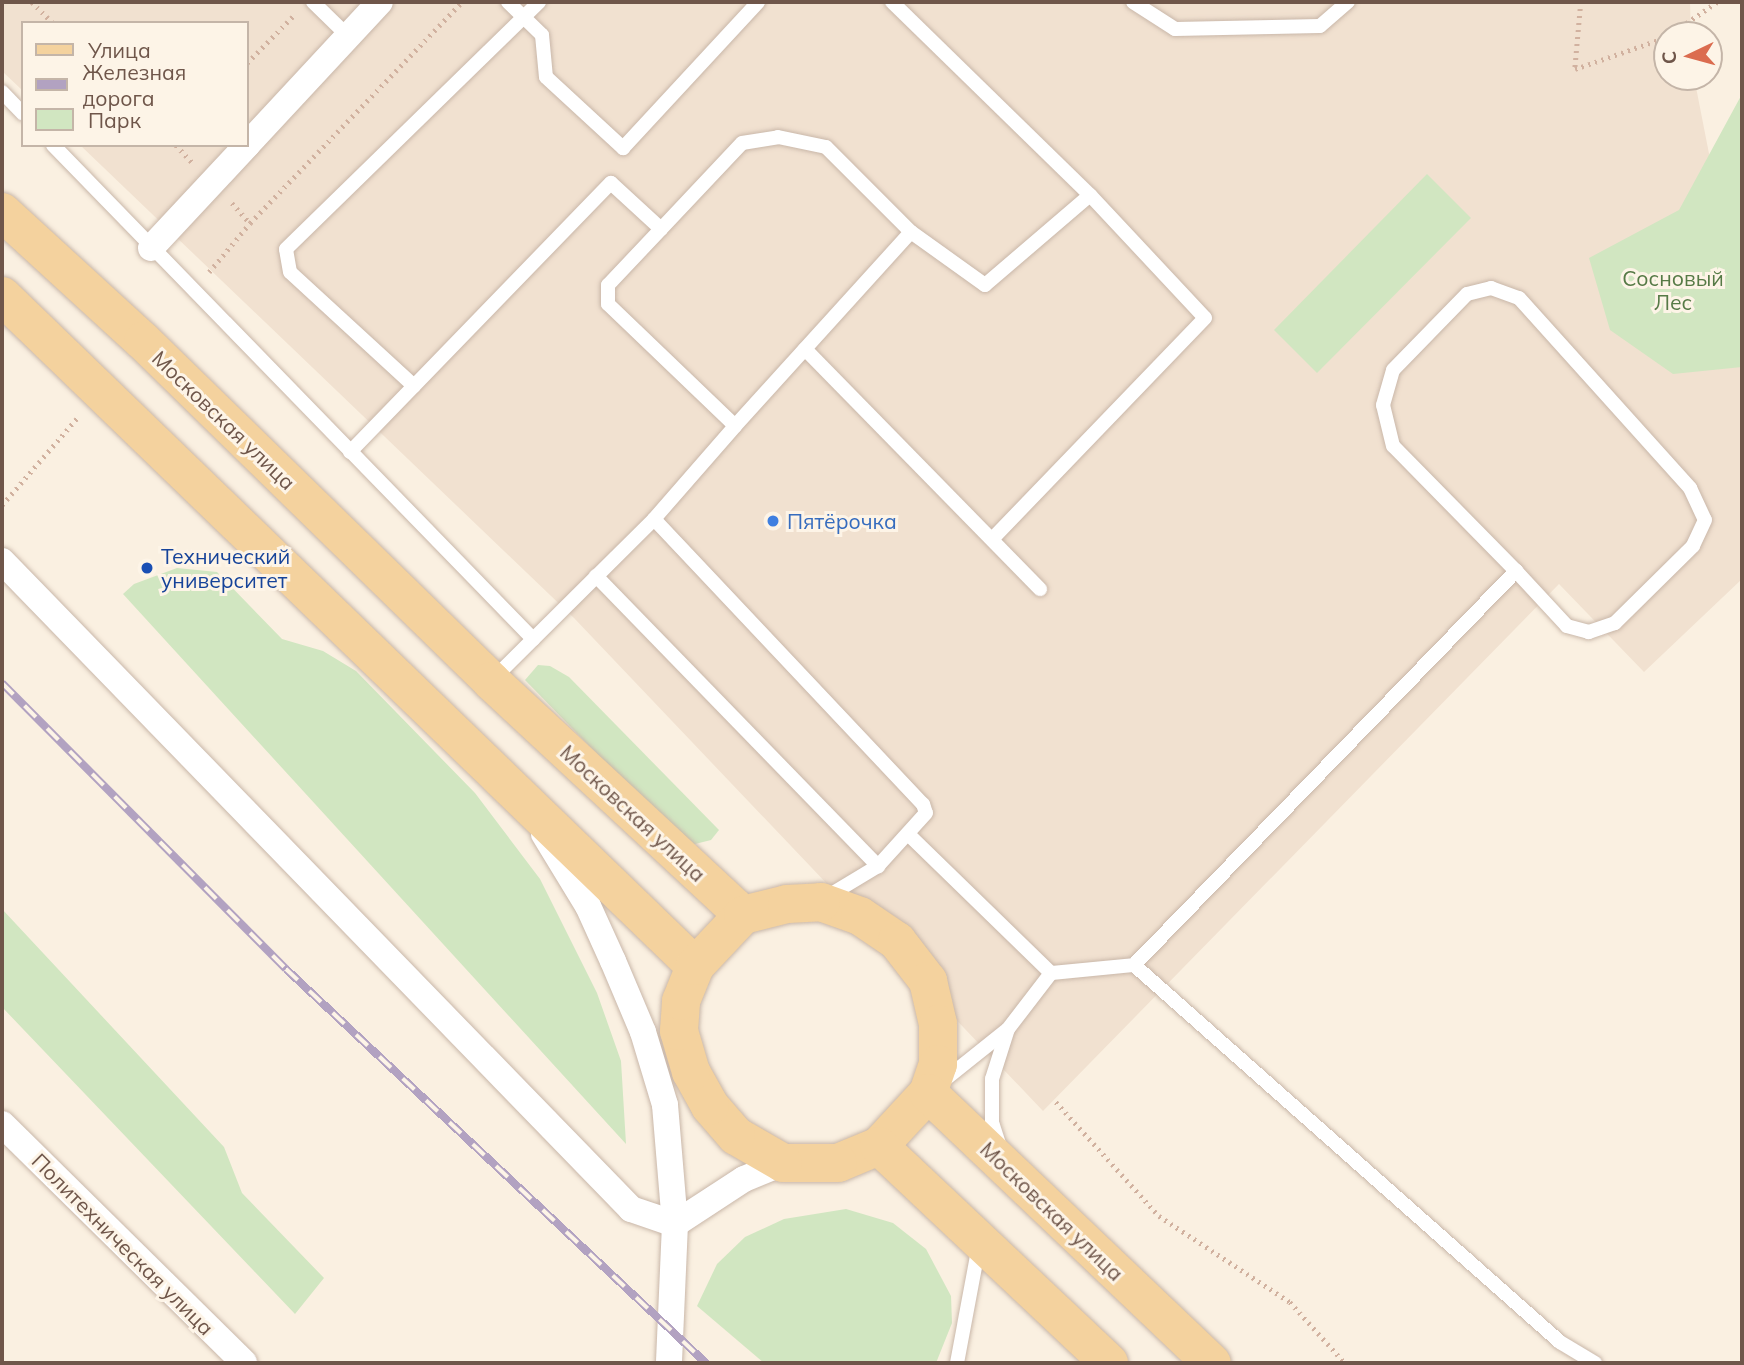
<!DOCTYPE html>
<meta charset="utf-8">
<style>
body{margin:0}
#map{position:relative;width:1744px;height:1365px;overflow:hidden;background:#faf0e1;font-family:Mulish,sans-serif}
div>[style]{position:absolute}
.residential>*{inset:0;background:#f1e1d0}
.green>*{inset:0;background:#d1e6c1}
.path>*{height:4.5px;margin-top:-2.25px;transform-origin:0;background:repeating-linear-gradient(90deg,#d1b19f 0 2px,transparent 0 7px)}
.roads{filter:drop-shadow(0 0 2px #c9b7a9) drop-shadow(0 0 2px #c9b7a9)}
.lane>*{height:14px;margin:-7px;padding:0 7px;transform-origin:7px;border-radius:7px;background:#fff}
.street>*{height:26px;margin:-13px;padding:0 13px;transform-origin:13px;border-radius:13px;background:#fff}
.primary>*{height:38px;margin:-19px;padding:0 19px;transform-origin:19px;border-radius:19px;background:#f4d29e}
.rail>*{height:8px;margin-top:-4px;transform-origin:0;background:repeating-linear-gradient(90deg,#fdf4e7 0 16px,#b2a2c1 0 32px);box-sizing:border-box;border-block:2px solid #b2a2c1}
.dots>*{width:19px;height:19px;translate:-50% -50%;box-sizing:border-box;border:4px solid #fdf4e7;border-radius:50%}
span{translate:-50% -50%;white-space:nowrap;text-align:center;line-height:1.15;-webkit-text-stroke:6px #fdf4e7;paint-order:stroke}
.park-label{font-size:21px;color:#567a46}
.street-label{font-size:21px;color:#6f564a}
.shop-label{font-size:21px;color:#366cbe}
.left{translate:0 -50%;text-align:left}
.transit-label{font-size:21px;color:#164399}
.frame{position:absolute;inset:0;border:4px solid #6f564a;pointer-events:none}
.legend{position:absolute;left:21px;top:21px;width:228px;height:126px;box-sizing:border-box;background:#fdf4e7;border:2px solid #c4b5a8;margin:0;padding:9px 12px;list-style:none;font-size:21px;color:#6f564a}
.legend li{display:flex;align-items:center;gap:14px;height:35px}
.legend b{width:35px;border:2px solid #c4b5a8}
.north{position:absolute;left:1653px;top:21px;width:70px;height:70px;box-sizing:border-box;background:#fdf4e7;border:2px solid #c4b5a8;border-radius:50%;rotate:265deg;font-size:19px;font-weight:700;line-height:28px;text-align:center;color:#6f564a}
.north::after{content:'';display:block;margin:auto;width:24px;height:32px;background:#db6c4f;clip-path:polygon(50% 0,100% 100%,50% 72%,0 100%)}
</style>
<div id="map">
<div class="residential">
<i style="clip-path:polygon(2px 2px,1690px 2px,1691px 35px,1667px 35px,1667px 77px,1694px 77px,1742px 322px,1742px 579px,1644px 672px,1559px 584px,1043px 1111px,574px 618px,80px 145px,247px 145px,247px 23px,23px 23px,23px 91px,2px 71px)"></i>
</div>
<div class="green">
<i style="clip-path:polygon(1742px 94px,1742px 367px,1673px 374px,1610px 330px,1589px 258px,1679px 210px)"></i>
<i style="clip-path:polygon(1427px 174px,1471px 218px,1317px 373px,1274px 330px)"></i>
<i style="clip-path:polygon(177px 568px,217px 572px,282px 639px,323px 651px,356px 671px,475px 793px,540px 879px,597px 993px,621px 1061px,626px 1144px,123px 594px,134px 584px)"></i>
<i style="clip-path:polygon(538px 665px,550px 666px,569px 677px,719px 830px,711px 840px,687px 846px,525px 680px)"></i>
<i style="clip-path:polygon(2px 909px,224px 1147px,242px 1193px,324px 1278px,295px 1314px,2px 1007px)"></i>
<i style="clip-path:polygon(846px 1209px,893px 1223px,926px 1249px,951px 1296px,952px 1323px,936px 1363px,764px 1363px,697px 1306px,717px 1264px,745px 1237px,784px 1219px)"></i>
</div>
<div class="path">
<i style="left:32px;top:2px;width:30px;rotate:45deg"></i>
<i style="left:1581px;top:2px;width:67px;rotate:95.1deg"></i>
<i style="left:1575px;top:69px;width:97px;rotate:-19.2deg"></i>
<i style="left:1669px;top:35px;width:58px;rotate:-34.5deg"></i>
<i style="left:247px;top:63px;width:69px;rotate:-45.6deg"></i>
<i style="left:176px;top:145px;width:23px;rotate:47deg"></i>
<i style="left:232px;top:203px;width:27px;rotate:48deg"></i>
<i style="left:209px;top:272px;width:64px;rotate:-50.1deg"></i>
<i style="left:250px;top:223px;width:306px;rotate:-46.2deg"></i>
<i style="left:2px;top:505px;width:115px;rotate:-49.2deg"></i>
<i style="left:1056px;top:1102px;width:154px;rotate:47.9deg"></i>
<i style="left:1159px;top:1216px;width:157px;rotate:33.3deg"></i>
<i style="left:1290px;top:1302px;width:82px;rotate:48deg"></i>
</div>
<div class="roads">
<div class="lane">
<i style="left:313px;top:2px;width:49px;rotate:44.2deg"></i>
<i style="left:508px;top:2px;width:47px;rotate:44.1deg"></i>
<i style="left:542px;top:35px;width:42px;rotate:84.6deg"></i>
<i style="left:546px;top:77px;width:105px;rotate:42.7deg"></i>
<i style="left:623px;top:148px;width:199px;rotate:-47.2deg"></i>
<i style="left:892px;top:2px;width:277px;rotate:44.3deg"></i>
<i style="left:1090px;top:195px;width:168px;rotate:46.9deg"></i>
<i style="left:1205px;top:318px;width:307px;rotate:133.9deg"></i>
<i style="left:1133px;top:2px;width:50px;rotate:32.7deg"></i>
<i style="left:1175px;top:29px;width:145px;rotate:-1.2deg"></i>
<i style="left:1320px;top:26px;width:37px;rotate:-41deg"></i>
<i style="left:2px;top:92px;width:30px;rotate:46deg"></i>
<i style="left:53px;top:145px;width:689px;rotate:45.82deg"></i>
<i style="left:661px;top:229px;width:77px;rotate:133.4deg"></i>
<i style="left:608px;top:285px;width:19px;rotate:90deg"></i>
<i style="left:608px;top:304px;width:176px;rotate:43.8deg"></i>
<i style="left:735px;top:426px;width:262px;rotate:-47.8deg"></i>
<i style="left:805px;top:349px;width:336px;rotate:45.6deg"></i>
<i style="left:414px;top:386px;width:168px;rotate:-137.4deg"></i>
<i style="left:290px;top:272px;width:23px;rotate:-100deg"></i>
<i style="left:286px;top:249px;width:354px;rotate:-44.3deg"></i>
<i style="left:350px;top:452px;width:375px;rotate:-45.9deg"></i>
<i style="left:611px;top:183px;width:68px;rotate:42.6deg"></i>
<i style="left:661px;top:229px;width:118px;rotate:-46.7deg"></i>
<i style="left:742px;top:143px;width:36px;rotate:-9deg"></i>
<i style="left:778px;top:137px;width:49px;rotate:11.8deg"></i>
<i style="left:826px;top:147px;width:120px;rotate:45deg"></i>
<i style="left:911px;top:232px;width:91px;rotate:35.6deg"></i>
<i style="left:985px;top:285px;width:138px;rotate:-40.6deg"></i>
<i style="left:654px;top:519px;width:392px;rotate:46.7deg"></i>
<i style="left:923px;top:804px;width:9px;rotate:72deg"></i>
<i style="left:926px;top:813px;width:72px;rotate:132.2deg"></i>
<i style="left:878px;top:866px;width:62px;rotate:148.9deg"></i>
<i style="left:596px;top:576px;width:405px;rotate:45.8deg"></i>
<i style="left:492px;top:680px;width:228px;rotate:-44.8deg"></i>
<i style="left:654px;top:519px;width:123px;rotate:-48.9deg"></i>
<i style="left:908px;top:834px;width:199px;rotate:44.2deg"></i>
<i style="left:1134px;top:965px;width:569px;rotate:41.51deg"></i>
<i style="left:1560px;top:1342px;width:41px;rotate:31deg"></i>
<i style="left:943px;top:1081px;width:82px;rotate:-38.6deg"></i>
<i style="left:1000px;top:1147px;width:26px;rotate:-108deg"></i>
<i style="left:992px;top:1122px;width:43px;rotate:-90deg"></i>
<i style="left:992px;top:1079px;width:52px;rotate:-72.3deg"></i>
<i style="left:1008px;top:1029px;width:71px;rotate:-52.5deg"></i>
<i style="left:1051px;top:973px;width:83px;rotate:-5.5deg"></i>
<i style="left:1134px;top:965px;width:549px;rotate:-45.89deg"></i>
<i style="left:1516px;top:571px;width:175px;rotate:-134.5deg"></i>
<i style="left:1393px;top:446px;width:42px;rotate:-103.7deg"></i>
<i style="left:1383px;top:405px;width:36px;rotate:-74deg"></i>
<i style="left:1393px;top:370px;width:106px;rotate:-45.8deg"></i>
<i style="left:1467px;top:294px;width:25px;rotate:-14deg"></i>
<i style="left:1491px;top:288px;width:30px;rotate:20deg"></i>
<i style="left:1519px;top:298px;width:256px;rotate:48deg"></i>
<i style="left:1690px;top:488px;width:35px;rotate:65deg"></i>
<i style="left:1705px;top:520px;width:29px;rotate:115deg"></i>
<i style="left:1693px;top:546px;width:110px;rotate:135.4deg"></i>
<i style="left:1615px;top:623px;width:28px;rotate:161deg"></i>
<i style="left:1589px;top:632px;width:23px;rotate:-165deg"></i>
<i style="left:1567px;top:626px;width:75px;rotate:-132.8deg"></i>
<i style="left:957px;top:1363px;width:119px;rotate:-79.4deg"></i>
</div>
<div class="street">
<i style="left:247px;top:145px;width:195px;rotate:-47.1deg"></i>
<i style="left:151px;top:248px;width:141px;rotate:-47deg"></i>
<i style="left:2px;top:561px;width:903px;rotate:45.85deg"></i>
<i style="left:631px;top:1209px;width:46px;rotate:18.8deg"></i>
<i style="left:544px;top:834px;width:84px;rotate:58.6deg"></i>
<i style="left:588px;top:906px;width:60px;rotate:65.6deg"></i>
<i style="left:613px;top:961px;width:77px;rotate:67.1deg"></i>
<i style="left:643px;top:1032px;width:76px;rotate:73.2deg"></i>
<i style="left:665px;top:1105px;width:119px;rotate:85.2deg"></i>
<i style="left:675px;top:1224px;width:139px;rotate:92.5deg"></i>
<i style="left:2px;top:1124px;width:340px;rotate:44.6deg"></i>
<i style="left:675px;top:1224px;width:82px;rotate:-33.1deg"></i>
<i style="left:744px;top:1179px;width:42px;rotate:-22.3deg"></i>
</div>
<div class="primary">
<i style="left:2px;top:212px;width:191px;rotate:42.5deg"></i>
<i style="left:143px;top:341px;width:487px;rotate:44.3deg"></i>
<i style="left:491px;top:681px;width:344px;rotate:42.9deg"></i>
<i style="left:2px;top:296px;width:964px;rotate:44.03deg"></i>
<i style="left:821px;top:902px;width:41px;rotate:19.7deg"></i>
<i style="left:860px;top:916px;width:45px;rotate:34deg"></i>
<i style="left:897px;top:941px;width:51px;rotate:52.2deg"></i>
<i style="left:928px;top:981px;width:44px;rotate:76.9deg"></i>
<i style="left:938px;top:1024px;width:40px;rotate:90deg"></i>
<i style="left:938px;top:1064px;width:31px;rotate:109deg"></i>
<i style="left:928px;top:1093px;width:72px;rotate:132.8deg"></i>
<i style="left:879px;top:1146px;width:44px;rotate:157.5deg"></i>
<i style="left:838px;top:1163px;width:55px;rotate:180deg"></i>
<i style="left:783px;top:1163px;width:54px;rotate:-150.1deg"></i>
<i style="left:736px;top:1136px;width:40px;rotate:-131deg"></i>
<i style="left:710px;top:1106px;width:39px;rotate:-119deg"></i>
<i style="left:691px;top:1072px;width:43px;rotate:-106.3deg"></i>
<i style="left:679px;top:1031px;width:30px;rotate:-86deg"></i>
<i style="left:681px;top:1001px;width:38px;rotate:-68deg"></i>
<i style="left:695px;top:966px;width:70px;rotate:-46.7deg"></i>
<i style="left:743px;top:915px;width:45px;rotate:-14deg"></i>
<i style="left:787px;top:904px;width:34px;rotate:-3deg"></i>
<i style="left:928px;top:1093px;width:392px;rotate:43.6deg"></i>
<i style="left:879px;top:1146px;width:316px;rotate:43.3deg"></i>
</div>
</div>
<div class="rail">
<i style="left:2px;top:683px;width:403px;rotate:45.2deg"></i>
<i style="left:286px;top:969px;width:576px;rotate:43.17deg"></i>
</div>
<div class="dots">
<i style="left:773px;top:521px;background:#3f7fe0"></i>
<i style="left:147px;top:568px;background:#1a4fb4"></i>
</div>
<div class="park-label">
<span style="left:1673px;top:290px">Сосновый<br>Лес</span>
</div>
<div class="street-label">
<span style="left:224px;top:420px;rotate:44deg">Московская улица</span>
<span style="left:633px;top:813px;rotate:43deg">Московская улица</span>
<span style="left:1052px;top:1211px;rotate:44deg">Московская улица</span>
<span style="left:123px;top:1244px;rotate:45deg">Политехническая улица</span>
</div>
<div class="shop-label">
<span class="left" style="left:787px;top:521px">Пятёрочка</span>
</div>
<div class="transit-label">
<span class="left" style="left:161px;top:568px">Технический<br>университет</span>
</div>
<div class="frame"></div>
<ul class="legend">
<li><b style="height:9px;background:#f4d29e"></b>Улица</li>
<li><b style="height:9px;background:#b2a2c1"></b>Железная дорога</li>
<li><b style="height:19px;background:#d1e6c1"></b>Парк</li>
</ul>
<div class="north">С</div>
</div>
